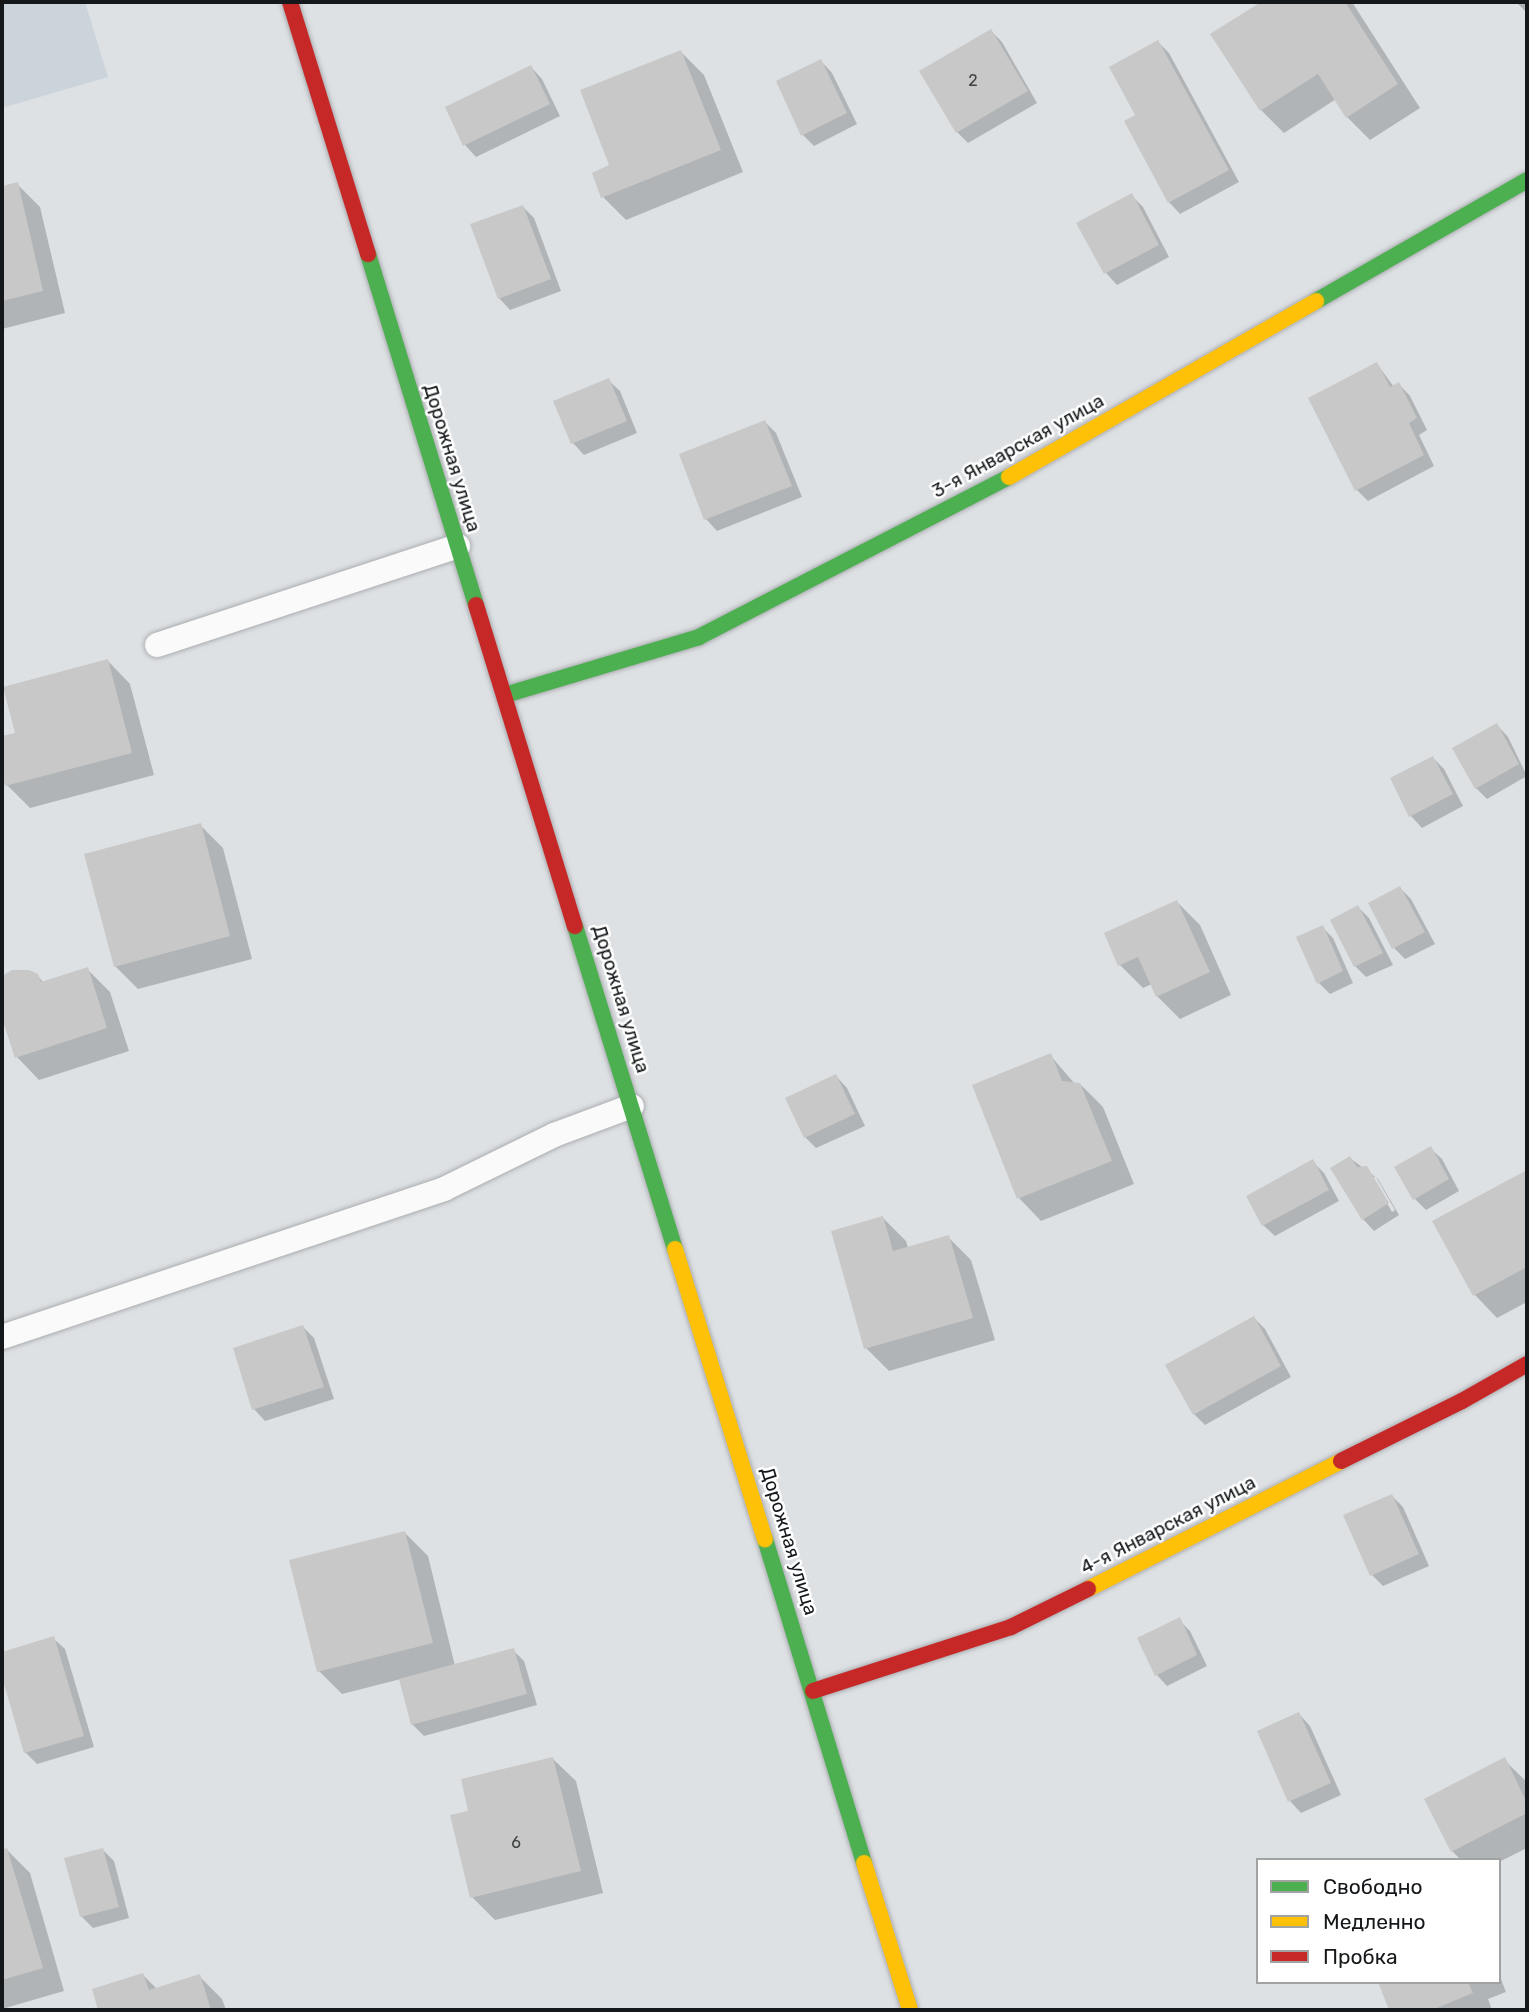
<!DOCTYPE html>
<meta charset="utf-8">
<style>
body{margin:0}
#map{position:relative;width:1529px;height:2012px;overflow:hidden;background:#dee1e4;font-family:Rubik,sans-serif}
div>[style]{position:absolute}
.built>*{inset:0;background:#cbd4db}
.shadow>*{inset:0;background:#0003}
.building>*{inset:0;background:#c7c8c7}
.roads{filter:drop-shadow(0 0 2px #abadb0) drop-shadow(0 0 2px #abadb0)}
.lane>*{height:24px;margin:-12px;padding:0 12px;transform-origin:12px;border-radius:12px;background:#fafafb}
.fast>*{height:16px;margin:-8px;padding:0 8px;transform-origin:8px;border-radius:8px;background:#4caf50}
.slow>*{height:16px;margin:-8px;padding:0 8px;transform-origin:8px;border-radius:8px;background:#ffc107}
.jam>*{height:16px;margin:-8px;padding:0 8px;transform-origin:8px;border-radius:8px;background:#c62828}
span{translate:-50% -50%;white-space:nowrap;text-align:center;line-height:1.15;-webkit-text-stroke:5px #fff;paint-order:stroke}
.number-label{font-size:16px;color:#424445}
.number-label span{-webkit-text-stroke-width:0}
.street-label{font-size:19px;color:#15181a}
.frame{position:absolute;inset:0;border:4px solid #15181a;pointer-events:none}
.legend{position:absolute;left:1256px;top:1858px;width:245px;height:126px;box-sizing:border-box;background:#fff;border:2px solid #a1a3a3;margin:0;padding:9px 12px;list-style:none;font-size:21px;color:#15181a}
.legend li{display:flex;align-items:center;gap:14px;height:35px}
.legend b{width:35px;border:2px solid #a1a3a3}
</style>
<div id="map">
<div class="built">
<i style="clip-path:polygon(2px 2px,85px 2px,108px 77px,2px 108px)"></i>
</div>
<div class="shadow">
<i style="clip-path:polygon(1264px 2px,1352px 2px,1420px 108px,1370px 140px,1347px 117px,1336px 99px,1284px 133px,1261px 110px,1213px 35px)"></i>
<i style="clip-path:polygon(1516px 2px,1527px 2px,1527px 13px)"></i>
<i style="clip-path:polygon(991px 31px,1002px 42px,1037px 103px,968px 143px,957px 132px)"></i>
<i style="clip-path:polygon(1158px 42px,1169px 53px,1239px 182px,1180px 214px,1169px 202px,1138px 116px)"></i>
<i style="clip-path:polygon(681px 52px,704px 75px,743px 172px,626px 220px,603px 197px,612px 166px)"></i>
<i style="clip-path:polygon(821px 61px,832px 73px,857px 124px,814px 146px,803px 135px)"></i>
<i style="clip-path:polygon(531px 67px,542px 79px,560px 116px,476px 157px,465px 145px,447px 108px)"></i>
<i style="clip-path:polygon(17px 184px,40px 207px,65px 313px,2px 329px,2px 188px)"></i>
<i style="clip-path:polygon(1131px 195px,1143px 207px,1169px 257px,1117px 285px,1106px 273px,1078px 223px)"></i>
<i style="clip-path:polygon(523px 207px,534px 218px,561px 291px,510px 310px,499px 298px)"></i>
<i style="clip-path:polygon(1377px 364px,1394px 387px,1399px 384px,1410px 396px,1427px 430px,1419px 435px,1434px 466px,1368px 501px,1357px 490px)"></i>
<i style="clip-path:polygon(608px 380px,620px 391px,637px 433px,584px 455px,573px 443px,555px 402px)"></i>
<i style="clip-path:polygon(765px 422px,776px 433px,802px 497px,717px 531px,706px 519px)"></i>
<i style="clip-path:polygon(108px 661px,130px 684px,154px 775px,30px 808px,7px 785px,2px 766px,2px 738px,17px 734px)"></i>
<i style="clip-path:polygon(1497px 725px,1508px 737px,1527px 776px,1487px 799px,1476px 788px)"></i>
<i style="clip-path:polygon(1433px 758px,1444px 769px,1463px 806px,1422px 828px,1411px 816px,1392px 779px)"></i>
<i style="clip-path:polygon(200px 825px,223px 848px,252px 959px,138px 989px,115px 966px)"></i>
<i style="clip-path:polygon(1400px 888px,1411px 899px,1435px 944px,1405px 959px,1394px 948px)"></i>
<i style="clip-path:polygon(1177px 902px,1200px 925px,1231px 995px,1180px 1019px,1157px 996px,1152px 984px,1143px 988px,1120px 965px)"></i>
<i style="clip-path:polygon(1358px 907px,1369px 918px,1393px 965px,1366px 977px,1355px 966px)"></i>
<i style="clip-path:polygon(1322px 927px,1333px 938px,1353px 983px,1330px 994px,1319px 983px)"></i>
<i style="clip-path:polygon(87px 969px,110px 992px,129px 1051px,39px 1080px,17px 1057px,2px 1012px,2px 978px,13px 971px,37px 975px,44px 983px)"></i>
<i style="clip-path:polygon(1050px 1055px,1075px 1084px,1080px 1084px,1103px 1107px,1134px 1184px,1041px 1221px,1019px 1198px)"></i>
<i style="clip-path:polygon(836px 1076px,847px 1088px,865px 1126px,816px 1148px,805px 1137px)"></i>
<i style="clip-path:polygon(1430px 1148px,1442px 1159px,1459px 1191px,1426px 1210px,1415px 1199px)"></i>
<i style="clip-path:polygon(evenodd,1350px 1158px,1378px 1179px,1399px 1215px,1374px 1231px,1363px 1219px,1332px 1168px,1350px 1158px,1372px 1177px,1376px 1177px,1395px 1210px,1392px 1212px,1372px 1177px)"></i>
<i style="clip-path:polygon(1313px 1162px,1324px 1173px,1339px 1201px,1275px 1236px,1263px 1225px)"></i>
<i style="clip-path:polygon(1527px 1172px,1527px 1302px,1497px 1318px,1475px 1295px,1435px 1222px)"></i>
<i style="clip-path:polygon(883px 1218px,906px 1241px,908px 1248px,948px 1237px,971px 1260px,995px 1340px,889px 1371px,866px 1348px)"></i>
<i style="clip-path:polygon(1254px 1318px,1265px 1329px,1291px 1377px,1205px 1425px,1194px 1414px)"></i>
<i style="clip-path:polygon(303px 1327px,314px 1338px,334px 1399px,265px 1421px,254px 1409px)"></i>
<i style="clip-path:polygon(1392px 1496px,1403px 1507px,1429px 1566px,1383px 1586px,1372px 1575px)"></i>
<i style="clip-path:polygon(405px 1533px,428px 1556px,455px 1666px,513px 1650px,524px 1661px,537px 1705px,424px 1736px,412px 1724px,401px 1679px,342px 1694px,319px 1671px)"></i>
<i style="clip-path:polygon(1179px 1620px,1190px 1631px,1207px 1666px,1167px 1686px,1156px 1674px)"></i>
<i style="clip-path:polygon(53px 1638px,65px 1649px,94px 1747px,37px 1764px,25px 1752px,2px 1671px,2px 1653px)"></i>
<i style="clip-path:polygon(1299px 1714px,1310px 1726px,1341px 1795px,1301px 1813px,1290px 1801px,1259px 1732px)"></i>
<i style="clip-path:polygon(553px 1759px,576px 1781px,603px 1893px,495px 1920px,472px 1897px,470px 1812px)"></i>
<i style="clip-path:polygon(1504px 1760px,1527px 1782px,1527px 1848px,1499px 1862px,1461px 1860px,1452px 1851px,1427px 1799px)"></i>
<i style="clip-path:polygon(7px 1850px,30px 1873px,64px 1991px,2px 2009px,2px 1851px)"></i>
<i style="clip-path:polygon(103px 1850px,114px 1861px,129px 1918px,93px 1928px,82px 1917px)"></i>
<i style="clip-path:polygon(1499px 1974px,1506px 1992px,1488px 1999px,1492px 2010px,1391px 2010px,1380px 1982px,1499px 1982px)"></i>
<i style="clip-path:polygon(143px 1975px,157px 1989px,199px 1976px,222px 1999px,226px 2010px,100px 2010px,94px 1991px)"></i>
</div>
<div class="building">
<i style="clip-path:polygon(1261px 2px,1345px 2px,1398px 84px,1346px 118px,1318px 74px,1260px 111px,1210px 34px)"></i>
<i style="clip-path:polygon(991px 29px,1028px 91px,956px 133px,919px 71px)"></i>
<i style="clip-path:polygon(1158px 40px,1229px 170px,1168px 203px,1124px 121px,1135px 115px,1109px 67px)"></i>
<i style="clip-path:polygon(681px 50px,721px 150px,601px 198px,592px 173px,609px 165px,580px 90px)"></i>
<i style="clip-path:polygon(821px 59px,847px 113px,801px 136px,776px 81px)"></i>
<i style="clip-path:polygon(531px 65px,550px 104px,463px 146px,445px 107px)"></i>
<i style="clip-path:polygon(18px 182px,43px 291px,2px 301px,2px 186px)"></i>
<i style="clip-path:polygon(1132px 193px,1159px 245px,1104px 274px,1076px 223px)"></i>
<i style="clip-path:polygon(523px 205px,551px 279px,498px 299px,470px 224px)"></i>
<i style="clip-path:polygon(1377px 362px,1390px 387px,1399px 382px,1417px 418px,1409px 423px,1424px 455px,1355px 491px,1308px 398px)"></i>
<i style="clip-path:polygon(609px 378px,627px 421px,571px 444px,553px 401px)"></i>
<i style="clip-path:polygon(765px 420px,792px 486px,704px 520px,679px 454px)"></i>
<i style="clip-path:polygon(108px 659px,132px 753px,5px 786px,2px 773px,2px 736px,15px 733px,3px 687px)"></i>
<i style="clip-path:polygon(1497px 723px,1519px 764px,1475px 789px,1452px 748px)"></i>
<i style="clip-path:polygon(1433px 756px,1453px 794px,1409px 817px,1390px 778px)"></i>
<i style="clip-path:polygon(201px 823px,230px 936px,114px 967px,84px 854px)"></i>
<i style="clip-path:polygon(1400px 886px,1425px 932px,1392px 949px,1368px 903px)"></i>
<i style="clip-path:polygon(1177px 900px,1210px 972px,1156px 997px,1138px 957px,1118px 966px,1104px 933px)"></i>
<i style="clip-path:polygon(1358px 905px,1383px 953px,1354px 967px,1330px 920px)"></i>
<i style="clip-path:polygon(1323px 925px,1343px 971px,1317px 984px,1296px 937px)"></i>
<i style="clip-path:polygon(88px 967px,107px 1028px,15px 1058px,2px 1018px,2px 976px,12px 970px,29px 970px,38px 974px,41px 982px)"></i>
<i style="clip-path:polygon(1051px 1053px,1062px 1081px,1080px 1083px,1112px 1161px,1017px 1199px,972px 1085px)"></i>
<i style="clip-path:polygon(836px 1074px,855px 1114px,804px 1138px,785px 1098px)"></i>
<i style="clip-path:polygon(1431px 1146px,1449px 1179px,1413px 1200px,1394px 1167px)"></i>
<i style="clip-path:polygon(1350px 1156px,1357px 1167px,1367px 1166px,1389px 1203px,1362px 1220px,1330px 1168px)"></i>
<i style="clip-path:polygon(1313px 1159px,1329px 1190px,1262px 1226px,1246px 1196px)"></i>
<i style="clip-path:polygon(1527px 1170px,1527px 1267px,1473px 1296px,1432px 1221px)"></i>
<i style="clip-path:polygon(883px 1216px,893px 1251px,949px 1235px,973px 1318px,864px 1349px,831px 1231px)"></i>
<i style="clip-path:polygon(1254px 1316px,1281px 1366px,1193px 1415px,1165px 1365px)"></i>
<i style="clip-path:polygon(303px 1325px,324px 1387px,252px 1410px,233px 1348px)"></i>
<i style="clip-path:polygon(1392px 1494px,1419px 1554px,1370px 1576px,1343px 1515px)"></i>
<i style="clip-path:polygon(405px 1531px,433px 1643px,317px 1672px,289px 1560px)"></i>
<i style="clip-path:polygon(1180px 1617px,1197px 1655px,1155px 1676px,1137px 1638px)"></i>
<i style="clip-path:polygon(54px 1636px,84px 1736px,24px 1753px,2px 1677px,2px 1652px)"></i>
<i style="clip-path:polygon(514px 1648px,527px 1694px,411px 1725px,399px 1679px)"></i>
<i style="clip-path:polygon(1299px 1712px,1331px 1783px,1288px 1802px,1257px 1731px)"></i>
<i style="clip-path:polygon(553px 1757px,581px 1871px,470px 1898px,450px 1815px,468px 1811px,461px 1779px)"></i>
<i style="clip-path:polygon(1505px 1757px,1527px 1803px,1527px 1813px,1451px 1852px,1424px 1799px)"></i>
<i style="clip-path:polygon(7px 1848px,43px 1968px,2px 1980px,2px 1850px)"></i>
<i style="clip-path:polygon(103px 1848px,119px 1907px,80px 1917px,64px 1858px)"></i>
<i style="clip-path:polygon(143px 1973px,149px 1990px,200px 1974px,211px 2010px,98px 2010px,92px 1989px)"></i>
<i style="clip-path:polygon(1378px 1982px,1468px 1982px,1473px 1993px,1432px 2010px,1389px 2010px)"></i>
</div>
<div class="roads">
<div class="lane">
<i style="left:157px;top:645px;width:317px;rotate:-18.2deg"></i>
<i style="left:2px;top:1337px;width:466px;rotate:-18.5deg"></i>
<i style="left:444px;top:1189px;width:123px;rotate:-26.1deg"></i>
<i style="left:554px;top:1135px;width:83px;rotate:-20.4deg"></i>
</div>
<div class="fast">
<i style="left:368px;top:254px;width:367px;rotate:72.9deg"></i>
<i style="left:1316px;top:301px;width:243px;rotate:-29.8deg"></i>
<i style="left:505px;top:695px;width:202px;rotate:-16.6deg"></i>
<i style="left:699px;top:637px;width:349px;rotate:-27.3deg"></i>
<i style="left:575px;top:926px;width:338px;rotate:72.8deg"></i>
<i style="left:765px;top:1539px;width:339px;rotate:73deg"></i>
</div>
<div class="slow">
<i style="left:1009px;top:477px;width:354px;rotate:-29.8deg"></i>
<i style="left:675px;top:1249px;width:304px;rotate:72.8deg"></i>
<i style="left:1088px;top:1589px;width:284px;rotate:-26.8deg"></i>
<i style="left:864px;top:1863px;width:154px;rotate:72.6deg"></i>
</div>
<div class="jam">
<i style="left:290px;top:2px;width:264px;rotate:72.8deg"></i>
<i style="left:476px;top:605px;width:336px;rotate:72.9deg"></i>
<i style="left:1341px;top:1461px;width:135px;rotate:-26.4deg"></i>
<i style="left:1462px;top:1401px;width:75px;rotate:-29.6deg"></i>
<i style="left:813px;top:1691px;width:208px;rotate:-17.9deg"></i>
<i style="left:1011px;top:1627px;width:86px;rotate:-26.3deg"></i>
</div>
</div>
<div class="number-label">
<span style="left:973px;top:81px">2</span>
<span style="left:516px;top:1843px">6</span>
</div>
<div class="street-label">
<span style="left:1018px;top:446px;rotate:-29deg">3-я Январская улица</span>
<span style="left:452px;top:458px;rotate:73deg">Дорожная улица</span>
<span style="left:621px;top:999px;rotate:73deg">Дорожная улица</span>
<span style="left:1168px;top:1525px;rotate:-27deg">4-я Январская улица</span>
<span style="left:789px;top:1541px;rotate:73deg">Дорожная улица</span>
</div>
<div class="frame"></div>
<ul class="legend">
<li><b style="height:9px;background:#4caf50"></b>Свободно</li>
<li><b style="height:9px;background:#ffc107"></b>Медленно</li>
<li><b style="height:9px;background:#c62828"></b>Пробка</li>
</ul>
</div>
